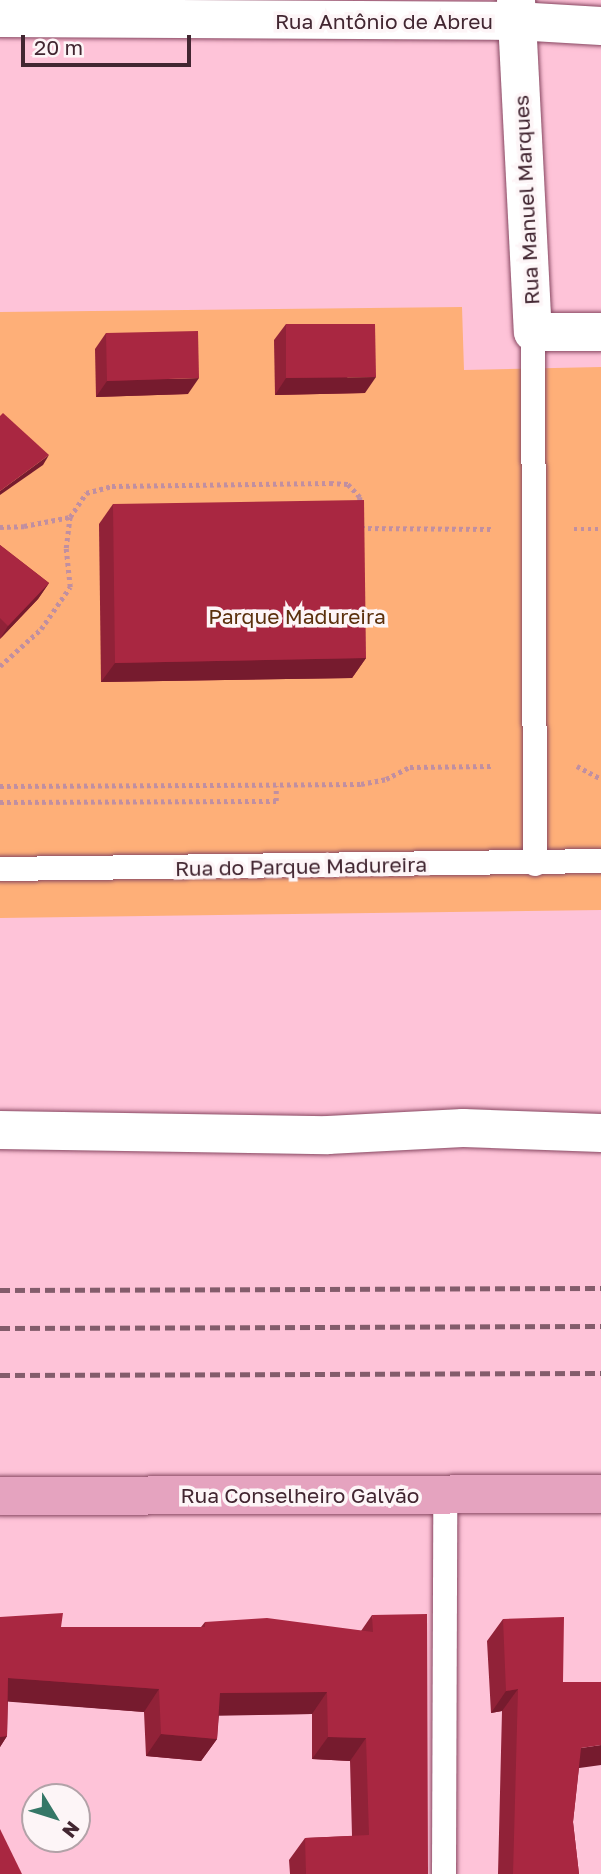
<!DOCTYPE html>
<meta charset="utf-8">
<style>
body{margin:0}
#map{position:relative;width:601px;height:1874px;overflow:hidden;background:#fec3d8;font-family:"Golos Text",sans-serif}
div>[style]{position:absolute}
.green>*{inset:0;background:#feaf78}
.path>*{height:4.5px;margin-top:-2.25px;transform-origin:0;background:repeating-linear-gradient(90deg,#c08fa1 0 3.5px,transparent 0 7px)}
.roads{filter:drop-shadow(0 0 2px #874761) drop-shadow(0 0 2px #874761)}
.lane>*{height:24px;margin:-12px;padding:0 12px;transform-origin:12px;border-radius:12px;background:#fff}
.street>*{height:38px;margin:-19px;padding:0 19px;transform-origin:19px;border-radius:19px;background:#fff}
.primary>*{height:38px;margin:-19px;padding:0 19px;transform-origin:19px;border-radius:19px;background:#e5a3bf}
.rail>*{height:5px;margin-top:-2.5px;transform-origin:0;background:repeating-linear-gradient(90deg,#835c6b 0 10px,transparent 0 15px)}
.wall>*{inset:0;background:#912238}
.shaded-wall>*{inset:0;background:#761b2e}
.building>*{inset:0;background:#a92741}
span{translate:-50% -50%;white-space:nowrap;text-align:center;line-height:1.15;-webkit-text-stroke:7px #fdf5f7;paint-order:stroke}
.street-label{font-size:21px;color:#422631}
.park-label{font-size:21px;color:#5b300d}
.north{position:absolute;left:21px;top:1783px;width:70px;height:70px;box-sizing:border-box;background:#fdf5f7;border:2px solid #b2a2a8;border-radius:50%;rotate:128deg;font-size:19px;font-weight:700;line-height:28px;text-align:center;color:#422631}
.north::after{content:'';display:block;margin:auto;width:24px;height:32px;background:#357767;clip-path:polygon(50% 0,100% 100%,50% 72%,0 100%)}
.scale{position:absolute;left:21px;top:35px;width:170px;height:32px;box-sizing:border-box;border:4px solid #422631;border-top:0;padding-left:9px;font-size:21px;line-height:24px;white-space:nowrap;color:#422631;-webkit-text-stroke:5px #fdf5f7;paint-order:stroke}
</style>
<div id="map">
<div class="green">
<i style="clip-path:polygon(462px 307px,464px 370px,601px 367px,601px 910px,0 918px,0 312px)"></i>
</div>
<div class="path">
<i style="left:0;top:527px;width:24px;rotate:-2deg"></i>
<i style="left:24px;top:526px;width:47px;rotate:-11.1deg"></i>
<i style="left:361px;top:528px;width:131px;rotate:0.4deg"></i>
<i style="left:574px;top:529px;width:27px"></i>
<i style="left:0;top:666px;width:55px;rotate:-42.1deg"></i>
<i style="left:41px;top:629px;width:51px;rotate:-55.4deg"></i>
<i style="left:70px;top:587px;width:39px;rotate:-96deg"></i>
<i style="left:66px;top:548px;width:31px;rotate:-83deg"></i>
<i style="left:70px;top:517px;width:29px;rotate:-56deg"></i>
<i style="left:86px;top:493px;width:27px;rotate:-15deg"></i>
<i style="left:112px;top:486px;width:218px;rotate:-0.8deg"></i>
<i style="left:330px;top:483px;width:18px;rotate:3deg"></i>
<i style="left:348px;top:484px;width:18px;rotate:47deg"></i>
<i style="left:360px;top:497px;width:8px;rotate:90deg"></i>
<i style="left:577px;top:766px;width:27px;rotate:28deg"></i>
<i style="left:0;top:786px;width:361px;rotate:-0.3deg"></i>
<i style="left:361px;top:784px;width:25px;rotate:-11deg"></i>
<i style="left:386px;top:779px;width:27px;rotate:-27deg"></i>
<i style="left:410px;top:767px;width:82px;rotate:-0.7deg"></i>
<i style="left:0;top:802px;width:276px;rotate:-0.2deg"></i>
<i style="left:276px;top:801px;width:15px;rotate:-90deg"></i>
</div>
<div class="roads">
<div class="lane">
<i style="left:533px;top:332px;width:532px;rotate:89.78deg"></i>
<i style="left:0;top:869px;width:601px;rotate:-0.76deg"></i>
<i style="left:444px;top:1874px;width:380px;rotate:-89.8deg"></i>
</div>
<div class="street">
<i style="left:516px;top:0;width:332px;rotate:87.1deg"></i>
<i style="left:533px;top:332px;width:68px"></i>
<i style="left:0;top:18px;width:516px;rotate:0.33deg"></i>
<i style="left:516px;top:21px;width:85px;rotate:3.4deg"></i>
<i style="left:0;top:1130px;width:328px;rotate:0.9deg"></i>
<i style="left:328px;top:1135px;width:135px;rotate:-3deg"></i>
<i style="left:463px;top:1128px;width:138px;rotate:2.1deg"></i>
</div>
<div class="primary">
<i style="left:0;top:1496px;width:601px;rotate:-0.19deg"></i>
</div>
</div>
<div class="rail">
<i style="left:0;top:1290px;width:601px;rotate:-0.19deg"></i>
<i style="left:0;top:1328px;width:601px;rotate:-0.19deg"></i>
<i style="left:0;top:1375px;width:601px;rotate:-0.19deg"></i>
</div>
<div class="wall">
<i style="clip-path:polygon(286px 324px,365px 393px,275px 395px,274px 340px)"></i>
<i style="clip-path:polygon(106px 333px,188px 394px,96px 397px,95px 349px)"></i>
<i style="clip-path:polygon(113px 504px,366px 658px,352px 678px,101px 682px,99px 524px)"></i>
<i style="clip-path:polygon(0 545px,49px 583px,38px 599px,0 639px)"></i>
<i style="clip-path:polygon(372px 1615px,428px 1874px,290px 1874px,289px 1860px,305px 1838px,352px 1836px,350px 1761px,312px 1759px,312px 1714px,219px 1715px,217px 1739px,201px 1761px,146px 1756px,144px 1712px,8px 1701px,7px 1736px,0 1747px,0 1617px,61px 1627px,201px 1627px,205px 1622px,361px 1631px)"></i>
<i style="clip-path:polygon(503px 1619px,563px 1682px,579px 1768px,573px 1822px,579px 1874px,498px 1874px,502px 1711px,491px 1713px,487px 1641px)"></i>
</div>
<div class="shaded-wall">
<i style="clip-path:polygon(376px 377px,365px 393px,275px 395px,286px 378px)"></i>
<i style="clip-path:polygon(199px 378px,188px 394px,96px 397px,107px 381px)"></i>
<i style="clip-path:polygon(49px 455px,43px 465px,0 495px,0 491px)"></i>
<i style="clip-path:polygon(49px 583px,38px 599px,0 639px,8px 626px)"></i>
<i style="clip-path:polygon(366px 658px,352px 678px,101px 682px,115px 663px)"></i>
<i style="clip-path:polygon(8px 1678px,159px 1689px,144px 1712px,0 1701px)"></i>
<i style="clip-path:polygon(518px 1689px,502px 1711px,491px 1713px,506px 1691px)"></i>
<i style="clip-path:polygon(327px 1692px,312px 1714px,205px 1716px,220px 1693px)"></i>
<i style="clip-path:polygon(161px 1734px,217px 1739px,201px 1761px,146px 1756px)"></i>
<i style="clip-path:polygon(7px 1736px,0 1747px,0 1737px)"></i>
<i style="clip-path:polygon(328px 1737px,366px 1738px,350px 1761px,312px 1759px)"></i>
<i style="clip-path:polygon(601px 1745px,601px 1765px,565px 1770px,581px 1748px)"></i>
</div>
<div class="building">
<i style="clip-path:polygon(286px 324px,375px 324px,376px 377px,286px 378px)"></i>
<i style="clip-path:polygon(198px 331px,199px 378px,107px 381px,106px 333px)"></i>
<i style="clip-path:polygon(3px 413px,49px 455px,0 491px,0 416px)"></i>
<i style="clip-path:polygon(364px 500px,366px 658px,115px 663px,113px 504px)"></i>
<i style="clip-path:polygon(0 545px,49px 583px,8px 626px,0 618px)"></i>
<i style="clip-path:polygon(63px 1613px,61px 1627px,205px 1627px,205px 1622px,267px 1618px,373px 1632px,372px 1615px,427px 1614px,428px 1874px,306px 1874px,305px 1838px,369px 1835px,366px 1738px,328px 1737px,327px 1692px,220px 1693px,217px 1739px,161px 1734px,159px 1689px,8px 1678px,7px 1736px,0 1737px,0 1617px)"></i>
<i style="clip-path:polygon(564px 1617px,563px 1682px,601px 1682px,601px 1745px,581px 1748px,573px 1822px,579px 1874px,513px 1874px,518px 1689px,506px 1691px,503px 1619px)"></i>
<i style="clip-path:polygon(0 1829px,22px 1874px,0 1874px)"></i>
</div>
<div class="street-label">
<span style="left:384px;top:21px">Rua Antônio de Abreu</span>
<span style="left:526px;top:200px;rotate:-93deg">Rua Manuel Marques</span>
<span style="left:301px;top:866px;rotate:-1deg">Rua do Parque Madureira</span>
<span style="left:300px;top:1495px">Rua Conselheiro Galvão</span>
</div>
<div class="park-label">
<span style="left:297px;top:616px">Parque Madureira</span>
</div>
<div class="north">N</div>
<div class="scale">20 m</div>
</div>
